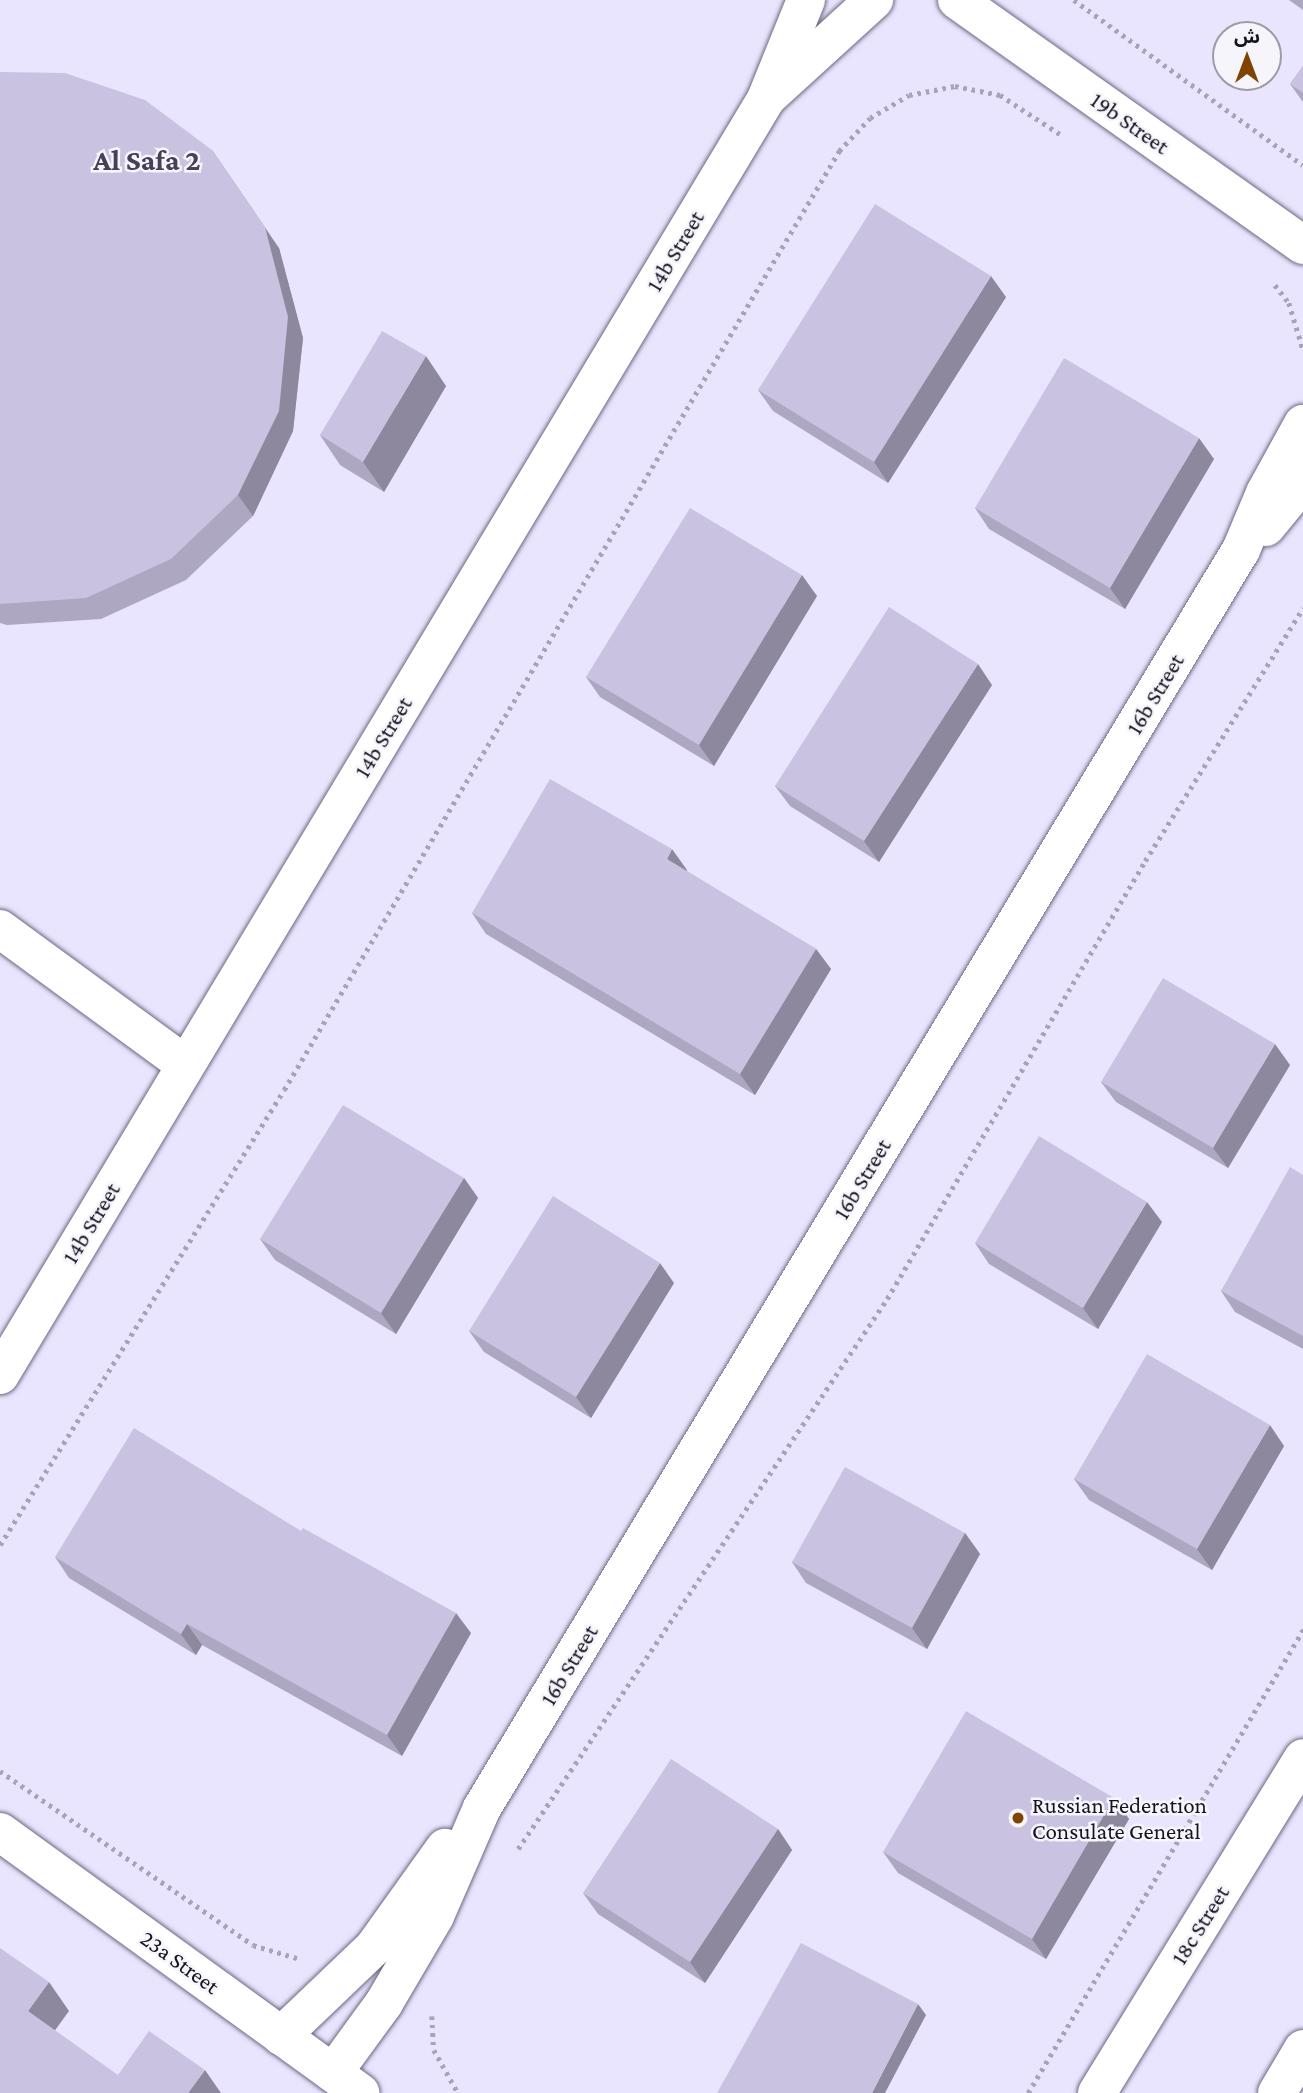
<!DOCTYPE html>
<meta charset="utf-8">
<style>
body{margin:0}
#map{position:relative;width:1303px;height:2093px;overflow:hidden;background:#eae5fe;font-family:"Crimson Pro","Noto Sans Arabic",serif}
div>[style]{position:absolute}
.path>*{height:4.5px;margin-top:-2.25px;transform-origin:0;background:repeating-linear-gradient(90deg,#a8a4b8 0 3.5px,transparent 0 8.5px)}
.roads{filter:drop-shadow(0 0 2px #6d6782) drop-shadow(0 0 2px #6d6782)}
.minor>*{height:38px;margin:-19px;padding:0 19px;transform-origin:19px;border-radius:19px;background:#fff}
.wall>*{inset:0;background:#ada7c1}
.shaded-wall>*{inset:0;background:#8d889d}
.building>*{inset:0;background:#c9c2e0}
.dots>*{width:19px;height:19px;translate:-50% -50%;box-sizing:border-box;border:4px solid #f7f5fc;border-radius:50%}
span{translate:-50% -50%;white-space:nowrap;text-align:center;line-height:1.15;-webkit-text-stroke:5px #f7f5fc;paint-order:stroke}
.street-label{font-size:23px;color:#16141e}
.poi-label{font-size:23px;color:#16141e}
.left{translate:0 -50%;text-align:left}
.district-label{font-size:30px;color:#464059;font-weight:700}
.north{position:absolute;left:1212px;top:21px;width:70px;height:70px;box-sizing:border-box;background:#f7f5fc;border:2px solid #9d9ba3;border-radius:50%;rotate:0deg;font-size:19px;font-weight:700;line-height:28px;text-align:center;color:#16141e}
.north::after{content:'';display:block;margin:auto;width:24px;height:32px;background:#804400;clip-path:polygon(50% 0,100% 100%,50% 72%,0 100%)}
</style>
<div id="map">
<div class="path">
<i style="left:1074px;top:0;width:282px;rotate:35.8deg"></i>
<i style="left:1275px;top:285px;width:23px;rotate:52deg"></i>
<i style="left:1289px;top:303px;width:48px;rotate:73.1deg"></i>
<i style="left:0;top:1545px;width:536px;rotate:-58.03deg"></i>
<i style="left:284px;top:1090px;width:1091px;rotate:-59.41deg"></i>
<i style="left:839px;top:151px;width:45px;rotate:-46.8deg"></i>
<i style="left:870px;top:118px;width:45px;rotate:-30.5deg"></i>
<i style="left:909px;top:95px;width:47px;rotate:-11.1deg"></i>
<i style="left:955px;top:86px;width:46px;rotate:11.3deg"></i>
<i style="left:1000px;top:95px;width:75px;rotate:33.1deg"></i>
<i style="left:0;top:1771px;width:307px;rotate:34.5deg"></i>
<i style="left:253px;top:1945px;width:46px;rotate:16.5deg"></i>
<i style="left:518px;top:1849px;width:662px;rotate:-56.14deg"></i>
<i style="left:887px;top:1299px;width:508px;rotate:-59.5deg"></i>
<i style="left:1145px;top:861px;width:298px;rotate:-58deg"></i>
<i style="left:432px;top:2016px;width:34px;rotate:87deg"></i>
<i style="left:434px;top:2050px;width:49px;rotate:60.8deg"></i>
<i style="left:1028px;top:2093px;width:539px;rotate:-59.29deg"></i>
</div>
<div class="roads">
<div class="minor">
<i style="left:957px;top:0;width:424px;rotate:35.3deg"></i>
<i style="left:770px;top:95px;width:141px;rotate:-42.4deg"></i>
<i style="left:1266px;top:527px;width:58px;rotate:-50.6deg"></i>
<i style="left:0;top:929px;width:230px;rotate:36.2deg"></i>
<i style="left:0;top:1375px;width:1488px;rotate:-59.02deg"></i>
<i style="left:766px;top:99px;width:107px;rotate:-68deg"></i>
<i style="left:0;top:1832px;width:445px;rotate:35.9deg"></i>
<i style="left:281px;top:2036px;width:129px;rotate:-43.7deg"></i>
<i style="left:374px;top:1947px;width:122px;rotate:-54.4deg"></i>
<i style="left:333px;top:2073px;width:87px;rotate:-53.9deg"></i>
<i style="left:384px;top:2003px;width:101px;rotate:-59.6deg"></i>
<i style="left:435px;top:1916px;width:118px;rotate:-66.5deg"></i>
<i style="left:482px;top:1808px;width:1469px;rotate:-58.9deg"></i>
<i style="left:1241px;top:550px;width:62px;rotate:-67.2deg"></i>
<i style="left:1265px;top:493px;width:79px;rotate:-61.2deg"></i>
<i style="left:1097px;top:2093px;width:393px;rotate:-58.4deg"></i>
<i style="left:1277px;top:2093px;width:51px;rotate:-59.4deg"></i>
</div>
</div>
<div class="wall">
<i style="clip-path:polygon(1289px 0,1303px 0,1303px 10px)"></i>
<i style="clip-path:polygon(1303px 66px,1303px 102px,1290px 84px)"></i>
<i style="clip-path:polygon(0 72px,279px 248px,303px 338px,293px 431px,253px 516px,186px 580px,101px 619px,7px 625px,0 623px)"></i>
<i style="clip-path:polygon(1006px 297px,888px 483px,773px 411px,758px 390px)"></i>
<i style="clip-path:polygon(446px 386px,384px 492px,340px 465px,320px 435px)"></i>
<i style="clip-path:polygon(1214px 459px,1125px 609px,989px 529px,975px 508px)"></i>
<i style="clip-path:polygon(817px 596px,714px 766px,600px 697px,586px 677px)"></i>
<i style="clip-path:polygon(992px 685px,879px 862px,790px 806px,775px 786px)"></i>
<i style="clip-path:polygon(687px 870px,686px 871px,816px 949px,831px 969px,755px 1095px,486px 934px,472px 913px)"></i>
<i style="clip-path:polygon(1290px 1065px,1228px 1168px,1116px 1102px,1101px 1082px)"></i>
<i style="clip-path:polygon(1303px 1175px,1303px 1349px,1235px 1312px,1221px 1291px)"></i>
<i style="clip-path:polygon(464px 1178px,478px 1198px,396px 1334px,275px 1260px,260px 1239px)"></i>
<i style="clip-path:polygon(1162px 1222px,1098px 1329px,989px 1264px,975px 1243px)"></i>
<i style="clip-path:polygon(674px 1283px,591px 1418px,484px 1352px,469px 1331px)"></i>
<i style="clip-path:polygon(1284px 1446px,1212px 1570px,1089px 1500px,1074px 1479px)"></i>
<i style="clip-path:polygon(965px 1533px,980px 1554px,927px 1649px,806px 1583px,792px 1562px)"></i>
<i style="clip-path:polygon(55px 1557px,471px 1633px,402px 1756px,202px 1645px,196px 1655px,69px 1578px)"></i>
<i style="clip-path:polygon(1114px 1798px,1129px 1819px,1046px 1959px,898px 1873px,883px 1852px)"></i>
<i style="clip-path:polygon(778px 1829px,792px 1850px,705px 1983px,598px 1914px,583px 1893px)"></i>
</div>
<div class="shaded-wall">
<i style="clip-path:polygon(212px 150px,279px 248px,303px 338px,293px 431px,253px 516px,238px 495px)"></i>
<i style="clip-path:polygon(991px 276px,1006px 297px,888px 483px,874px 462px)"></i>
<i style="clip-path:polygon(426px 356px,446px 386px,384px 492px,363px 462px)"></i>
<i style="clip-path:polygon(1199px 438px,1214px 459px,1125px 609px,1110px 588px)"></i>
<i style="clip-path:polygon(802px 575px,817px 596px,714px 766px,699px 745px)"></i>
<i style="clip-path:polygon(978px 664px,992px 685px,879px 862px,864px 841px)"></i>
<i style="clip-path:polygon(672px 849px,687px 870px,681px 880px,667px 859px)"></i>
<i style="clip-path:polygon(816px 949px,831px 969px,755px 1095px,740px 1074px)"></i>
<i style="clip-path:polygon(1275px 1044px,1290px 1065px,1228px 1168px,1213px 1148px)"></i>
<i style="clip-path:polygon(464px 1178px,478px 1198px,396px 1334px,381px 1313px)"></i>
<i style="clip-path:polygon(1147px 1202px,1162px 1222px,1098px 1329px,1083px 1308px)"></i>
<i style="clip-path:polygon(660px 1263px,674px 1283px,591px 1418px,576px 1397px)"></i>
<i style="clip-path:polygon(1270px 1425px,1284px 1446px,1212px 1570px,1197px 1549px)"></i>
<i style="clip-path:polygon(965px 1533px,980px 1554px,927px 1649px,912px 1628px)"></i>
<i style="clip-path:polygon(456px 1613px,471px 1633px,402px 1756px,387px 1735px)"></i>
<i style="clip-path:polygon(187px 1624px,202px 1645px,196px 1655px,181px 1634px)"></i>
<i style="clip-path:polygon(1114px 1798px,1129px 1819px,1046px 1959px,1032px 1939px)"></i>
<i style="clip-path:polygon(778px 1829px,792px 1850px,705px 1983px,690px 1962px)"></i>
<i style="clip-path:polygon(49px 1982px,69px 2011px,48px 2040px,28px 2011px)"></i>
<i style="clip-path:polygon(918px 2004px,926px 2015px,885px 2093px,872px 2093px)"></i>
<i style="clip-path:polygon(205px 2070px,221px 2093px,188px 2093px)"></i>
</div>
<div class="building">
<i style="clip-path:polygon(1303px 66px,1303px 93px,1290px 84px)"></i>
<i style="clip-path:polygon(0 72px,65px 73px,145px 100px,212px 150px,265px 227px,288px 317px,279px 411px,238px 495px,171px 559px,86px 598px,0 604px)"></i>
<i style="clip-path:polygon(875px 204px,991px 276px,874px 462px,758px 390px)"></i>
<i style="clip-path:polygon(382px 331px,426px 356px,363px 462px,320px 435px)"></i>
<i style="clip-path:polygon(1064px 358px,1199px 438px,1110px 588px,975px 508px)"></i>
<i style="clip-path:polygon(690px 508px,802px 575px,699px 745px,586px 677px)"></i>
<i style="clip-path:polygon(889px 607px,978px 664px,864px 841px,775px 786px)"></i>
<i style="clip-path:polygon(550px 779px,672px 849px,667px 859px,816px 949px,740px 1074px,472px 913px)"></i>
<i style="clip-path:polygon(1163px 978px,1275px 1044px,1213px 1148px,1101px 1082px)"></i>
<i style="clip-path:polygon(343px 1105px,464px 1178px,381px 1313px,260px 1239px)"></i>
<i style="clip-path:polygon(1039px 1136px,1147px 1202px,1083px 1308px,975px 1243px)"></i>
<i style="clip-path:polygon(1290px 1167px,1303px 1175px,1303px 1336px,1221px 1291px)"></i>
<i style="clip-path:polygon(553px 1196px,660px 1263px,576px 1397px,469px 1331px)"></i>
<i style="clip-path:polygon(1147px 1354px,1270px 1425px,1197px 1549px,1074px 1479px)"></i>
<i style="clip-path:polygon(134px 1428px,301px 1531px,303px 1528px,456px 1613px,387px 1735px,187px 1624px,181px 1634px,55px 1557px)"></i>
<i style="clip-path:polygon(845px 1467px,965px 1533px,912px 1628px,792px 1562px)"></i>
<i style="clip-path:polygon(966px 1711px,1114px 1798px,1032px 1939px,883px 1852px)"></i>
<i style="clip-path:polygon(671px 1759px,778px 1829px,690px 1962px,583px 1893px)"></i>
<i style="clip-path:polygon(801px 1943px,918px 2004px,872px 2093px,717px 2093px)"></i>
<i style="clip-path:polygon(0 1948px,49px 1982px,28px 2011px,118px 2075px,149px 2031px,205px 2070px,188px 2093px,0 2093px)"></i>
</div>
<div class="dots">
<i style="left:1018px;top:1818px;background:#804400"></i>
</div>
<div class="street-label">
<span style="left:1130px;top:123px;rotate:35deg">19b Street</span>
<span style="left:675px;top:251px;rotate:-59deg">14b Street</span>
<span style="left:1155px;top:694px;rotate:-59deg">16b Street</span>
<span style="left:383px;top:737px;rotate:-59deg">14b Street</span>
<span style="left:862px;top:1179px;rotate:-59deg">16b Street</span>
<span style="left:91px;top:1223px;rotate:-59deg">14b Street</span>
<span style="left:569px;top:1665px;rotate:-59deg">16b Street</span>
<span style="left:1200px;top:1925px;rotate:-58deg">18c Street</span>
<span style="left:180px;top:1962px;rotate:36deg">23a Street</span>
</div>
<div class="poi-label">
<span class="left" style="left:1032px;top:1818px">Russian Federation<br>Consulate General</span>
</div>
<div class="district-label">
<span style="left:147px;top:160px">Al Safa 2</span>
</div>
<div class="north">ش</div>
</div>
